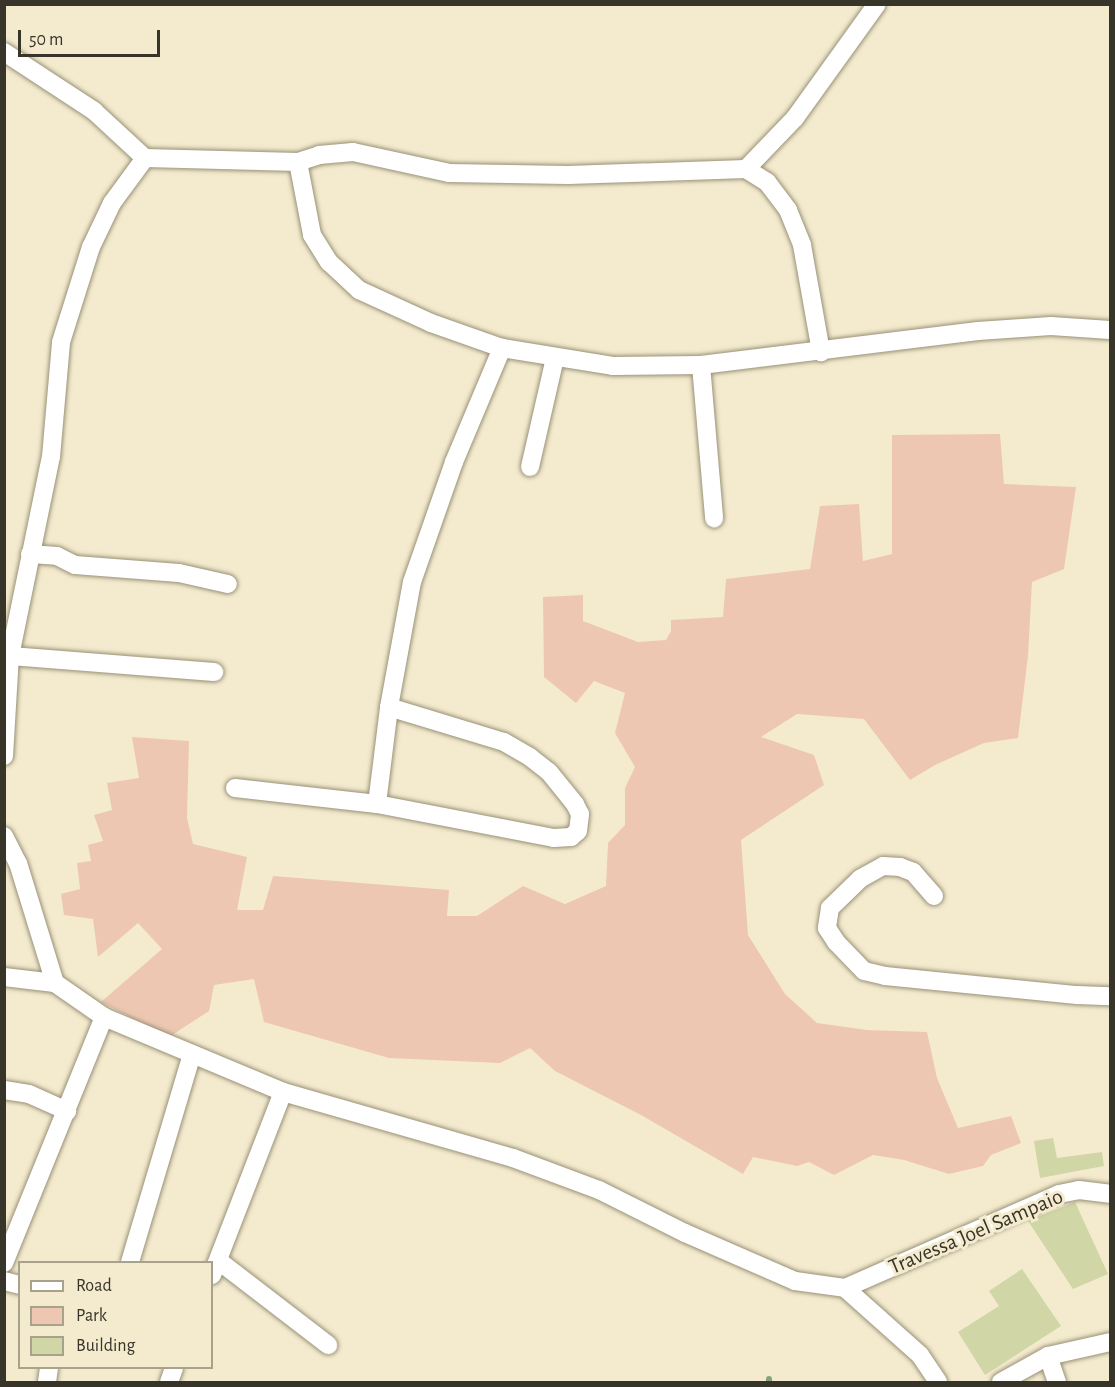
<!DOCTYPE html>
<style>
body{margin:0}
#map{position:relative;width:1115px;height:1387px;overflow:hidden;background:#f4ebcf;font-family:"Alegreya Sans",sans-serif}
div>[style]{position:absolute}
.green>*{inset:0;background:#eec7b2}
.stream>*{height:6px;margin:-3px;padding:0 3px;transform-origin:3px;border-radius:3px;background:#88a37a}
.building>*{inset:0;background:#d0d6a5}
.roads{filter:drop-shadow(0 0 2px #999177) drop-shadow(0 0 2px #999177)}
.street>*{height:18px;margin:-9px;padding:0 9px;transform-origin:9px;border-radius:9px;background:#fff}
span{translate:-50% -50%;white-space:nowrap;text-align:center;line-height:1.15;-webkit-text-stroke:6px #f4ebcf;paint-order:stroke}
.street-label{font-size:22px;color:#373429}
.frame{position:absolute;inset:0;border:6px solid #373429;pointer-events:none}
.legend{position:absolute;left:18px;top:1261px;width:195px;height:108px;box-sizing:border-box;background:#f4ebcf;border:2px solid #a8a28d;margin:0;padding:8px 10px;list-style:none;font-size:18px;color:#373429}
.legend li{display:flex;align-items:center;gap:12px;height:30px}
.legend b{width:30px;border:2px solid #a8a28d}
.scale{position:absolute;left:18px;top:30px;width:142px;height:27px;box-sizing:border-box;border:3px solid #373429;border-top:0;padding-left:8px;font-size:18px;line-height:21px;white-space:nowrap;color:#373429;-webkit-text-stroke:4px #f4ebcf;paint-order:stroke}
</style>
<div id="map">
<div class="green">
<i style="clip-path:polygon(1000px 434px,1004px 484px,1076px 487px,1064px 569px,1032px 582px,1028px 656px,1018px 738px,984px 743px,935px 765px,910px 780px,864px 719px,797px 714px,761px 737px,814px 755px,824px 785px,741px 840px,748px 935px,785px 994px,817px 1023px,867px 1030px,927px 1032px,937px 1078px,958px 1128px,1011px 1116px,1021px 1143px,991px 1155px,983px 1166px,949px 1174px,904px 1160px,873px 1155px,834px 1175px,809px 1162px,797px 1166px,753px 1157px,743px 1174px,641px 1115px,555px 1071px,530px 1048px,500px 1063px,389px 1058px,264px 1022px,254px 979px,214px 985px,209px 1011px,169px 1037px,101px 1002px,162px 949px,138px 923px,98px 957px,93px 919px,64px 915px,61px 894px,80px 889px,77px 863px,91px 861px,88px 845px,103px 841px,94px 815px,112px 810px,107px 783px,139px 778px,132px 737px,189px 741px,187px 818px,193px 844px,247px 857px,237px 910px,263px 910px,273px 876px,449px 890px,447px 916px,477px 916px,523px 886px,565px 904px,606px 886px,608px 843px,625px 825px,625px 788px,635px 767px,615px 733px,625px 693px,594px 681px,576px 703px,544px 677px,543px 597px,583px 595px,583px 621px,638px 642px,666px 640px,671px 631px,671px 620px,723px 617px,726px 579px,810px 569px,820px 506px,859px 504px,863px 561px,892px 554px,892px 435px)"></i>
</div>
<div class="stream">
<i style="left:769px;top:1382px;width:3px;rotate:-90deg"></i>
</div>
<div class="building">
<i style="clip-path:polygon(1053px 1138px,1057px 1158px,1102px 1152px,1104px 1166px,1040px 1178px,1034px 1141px)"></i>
<i style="clip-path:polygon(1075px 1202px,1108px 1274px,1073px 1289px,1028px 1221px)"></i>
<i style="clip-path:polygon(1022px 1269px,1061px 1326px,985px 1375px,958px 1332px,999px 1306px,989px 1291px)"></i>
</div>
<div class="roads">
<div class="street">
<i style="left:4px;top:52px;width:108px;rotate:33.2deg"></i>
<i style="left:94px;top:111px;width:69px;rotate:42.7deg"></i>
<i style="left:145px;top:158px;width:153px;rotate:1.5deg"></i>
<i style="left:298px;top:162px;width:22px;rotate:-18deg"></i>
<i style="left:319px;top:155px;width:34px;rotate:-5deg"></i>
<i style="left:353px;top:152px;width:98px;rotate:12.3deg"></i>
<i style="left:449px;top:173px;width:119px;rotate:1deg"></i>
<i style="left:568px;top:175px;width:178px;rotate:-1.9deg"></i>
<i style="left:746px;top:169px;width:25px;rotate:32deg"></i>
<i style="left:767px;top:182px;width:35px;rotate:53deg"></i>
<i style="left:788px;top:210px;width:38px;rotate:68deg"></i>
<i style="left:802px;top:245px;width:109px;rotate:79.9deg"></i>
<i style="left:298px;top:162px;width:74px;rotate:79.1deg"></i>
<i style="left:312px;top:235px;width:32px;rotate:58deg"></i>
<i style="left:329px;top:262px;width:41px;rotate:43deg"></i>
<i style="left:359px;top:290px;width:79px;rotate:24.6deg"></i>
<i style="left:431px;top:323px;width:75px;rotate:19.4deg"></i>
<i style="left:502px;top:348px;width:112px;rotate:9.2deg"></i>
<i style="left:613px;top:366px;width:88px;rotate:-0.7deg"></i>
<i style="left:701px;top:365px;width:279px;rotate:-7deg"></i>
<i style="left:978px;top:331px;width:73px;rotate:-3.9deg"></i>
<i style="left:1051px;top:326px;width:59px;rotate:3.9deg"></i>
<i style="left:746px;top:169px;width:71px;rotate:-46.1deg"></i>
<i style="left:795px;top:118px;width:140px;rotate:-54.3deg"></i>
<i style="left:701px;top:365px;width:154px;rotate:85.1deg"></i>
<i style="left:530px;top:467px;width:112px;rotate:-77.1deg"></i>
<i style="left:30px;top:554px;width:27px;rotate:4deg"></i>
<i style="left:57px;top:556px;width:20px;rotate:27deg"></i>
<i style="left:75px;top:565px;width:104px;rotate:4.4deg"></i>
<i style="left:179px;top:573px;width:50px;rotate:12.7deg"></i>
<i style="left:10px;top:656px;width:205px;rotate:4.5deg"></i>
<i style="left:4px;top:756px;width:100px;rotate:-86.6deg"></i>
<i style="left:10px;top:656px;width:203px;rotate:-78.4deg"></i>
<i style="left:51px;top:457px;width:115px;rotate:-85deg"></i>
<i style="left:61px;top:342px;width:100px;rotate:-72.5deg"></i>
<i style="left:91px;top:247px;width:49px;rotate:-64.5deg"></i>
<i style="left:112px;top:203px;width:56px;rotate:-53.7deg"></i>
<i style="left:235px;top:788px;width:143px;rotate:6.4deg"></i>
<i style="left:377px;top:804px;width:180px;rotate:10.9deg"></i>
<i style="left:554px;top:838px;width:17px;rotate:-3deg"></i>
<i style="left:571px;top:837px;width:9px;rotate:-41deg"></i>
<i style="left:578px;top:831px;width:17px;rotate:-83deg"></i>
<i style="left:580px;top:814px;width:11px;rotate:-117deg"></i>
<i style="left:575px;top:804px;width:41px;rotate:-129.1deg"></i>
<i style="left:549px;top:772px;width:24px;rotate:-142deg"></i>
<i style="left:530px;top:757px;width:30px;rotate:-150deg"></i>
<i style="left:504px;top:742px;width:120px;rotate:-163.1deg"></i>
<i style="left:377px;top:804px;width:98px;rotate:-82.9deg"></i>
<i style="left:389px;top:707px;width:127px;rotate:-79.6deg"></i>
<i style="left:412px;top:582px;width:127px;rotate:-70.7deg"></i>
<i style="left:454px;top:462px;width:124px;rotate:-67.2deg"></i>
<i style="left:4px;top:836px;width:30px;rotate:63deg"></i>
<i style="left:18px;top:863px;width:126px;rotate:72.9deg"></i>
<i style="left:934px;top:896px;width:32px;rotate:-131deg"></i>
<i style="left:913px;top:872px;width:14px;rotate:-159deg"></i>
<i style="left:900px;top:867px;width:17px;rotate:-177deg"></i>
<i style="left:883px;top:866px;width:26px;rotate:151deg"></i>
<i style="left:860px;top:879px;width:42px;rotate:136deg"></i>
<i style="left:830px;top:908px;width:20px;rotate:99deg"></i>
<i style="left:827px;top:928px;width:17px;rotate:57deg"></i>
<i style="left:836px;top:942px;width:40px;rotate:46deg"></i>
<i style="left:864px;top:971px;width:22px;rotate:13deg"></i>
<i style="left:885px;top:976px;width:193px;rotate:5.7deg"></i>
<i style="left:1077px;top:995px;width:33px;rotate:2deg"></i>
<i style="left:4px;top:977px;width:51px;rotate:6.7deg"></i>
<i style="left:55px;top:983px;width:60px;rotate:34.8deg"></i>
<i style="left:104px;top:1017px;width:194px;rotate:22.7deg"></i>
<i style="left:283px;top:1092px;width:239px;rotate:16deg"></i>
<i style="left:513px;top:1158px;width:92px;rotate:20.4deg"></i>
<i style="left:599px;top:1190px;width:96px;rotate:26.6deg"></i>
<i style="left:685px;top:1233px;width:120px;rotate:23.6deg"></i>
<i style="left:795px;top:1281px;width:50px;rotate:8deg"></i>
<i style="left:4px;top:1090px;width:25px;rotate:9deg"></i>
<i style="left:29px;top:1094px;width:42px;rotate:24.1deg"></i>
<i style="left:219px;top:1261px;width:138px;rotate:37.6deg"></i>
<i style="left:130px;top:1262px;width:217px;rotate:-73.4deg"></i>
<i style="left:4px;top:1263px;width:266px;rotate:-67.9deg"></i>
<i style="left:212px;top:1275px;width:196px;rotate:-68.8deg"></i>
<i style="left:4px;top:1281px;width:16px;rotate:14deg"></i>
<i style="left:845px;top:1288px;width:234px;rotate:-23.7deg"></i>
<i style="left:1059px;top:1194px;width:20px;rotate:-11deg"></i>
<i style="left:1079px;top:1190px;width:31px;rotate:7deg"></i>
<i style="left:845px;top:1288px;width:101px;rotate:41.8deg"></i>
<i style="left:920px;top:1355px;width:32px;rotate:56deg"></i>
<i style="left:1048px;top:1356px;width:28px;rotate:71deg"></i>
<i style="left:47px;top:1382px;width:14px;rotate:-82deg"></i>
<i style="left:169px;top:1382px;width:15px;rotate:-70deg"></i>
<i style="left:1001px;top:1382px;width:54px;rotate:-29deg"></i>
<i style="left:1048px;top:1356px;width:64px;rotate:-12.7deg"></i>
</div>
</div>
<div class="street-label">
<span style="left:976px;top:1232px;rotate:-23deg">Travessa Joel Sampaio</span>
</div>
<div class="frame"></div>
<ul class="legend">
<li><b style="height:8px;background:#fff"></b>Road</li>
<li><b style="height:16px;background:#eec7b2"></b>Park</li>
<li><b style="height:16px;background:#d0d6a5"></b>Building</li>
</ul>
<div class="scale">50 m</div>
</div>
